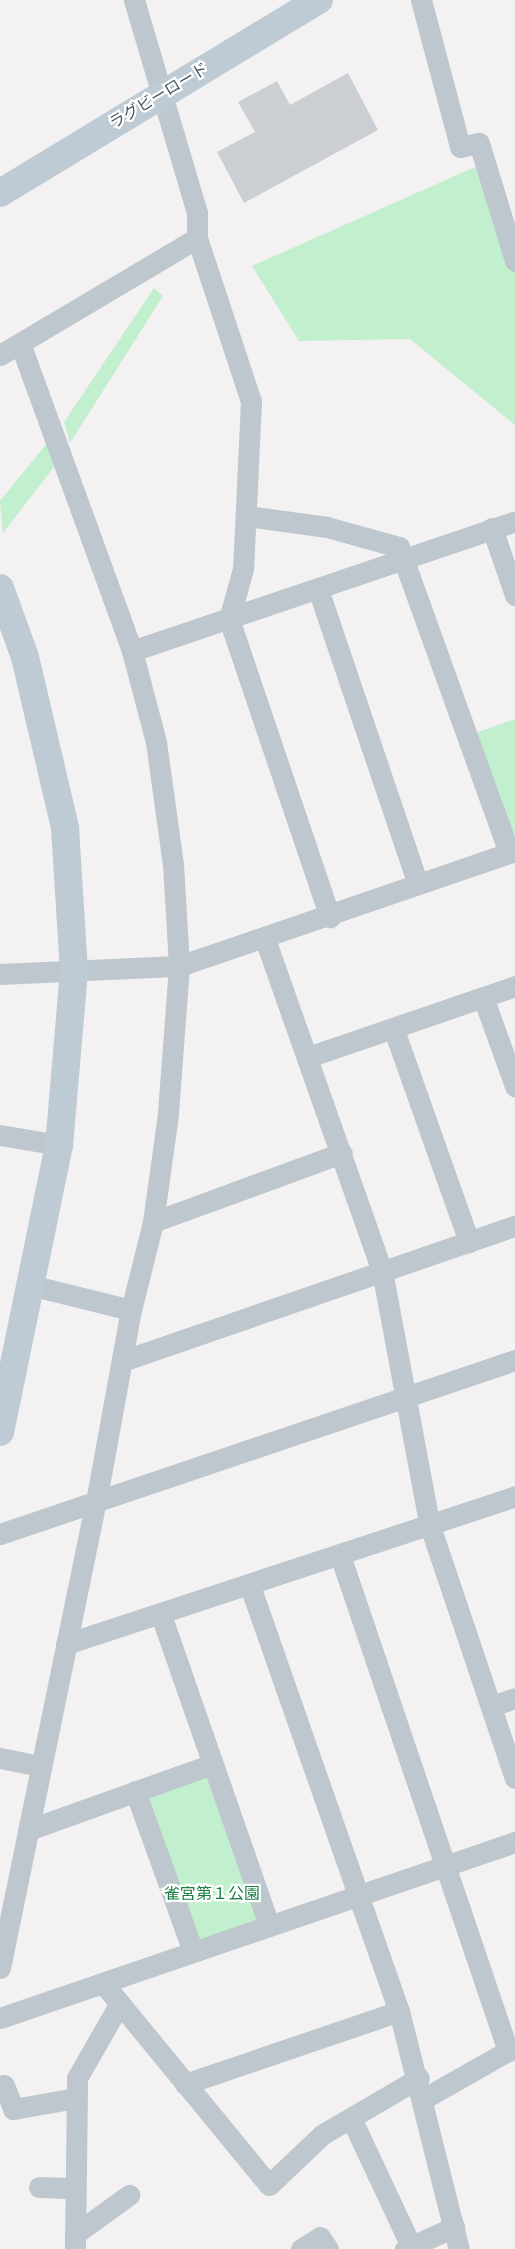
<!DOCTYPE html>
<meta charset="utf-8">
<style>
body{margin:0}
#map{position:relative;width:515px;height:2249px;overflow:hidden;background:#f3f1f1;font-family:Roboto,"Noto Sans JP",sans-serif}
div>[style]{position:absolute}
.green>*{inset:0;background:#c2efce}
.building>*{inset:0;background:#cbcfd3}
.street>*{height:21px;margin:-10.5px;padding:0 10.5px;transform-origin:10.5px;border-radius:10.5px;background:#bdc7cd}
.secondary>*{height:28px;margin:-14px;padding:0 14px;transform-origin:14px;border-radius:14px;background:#bfcbd4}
span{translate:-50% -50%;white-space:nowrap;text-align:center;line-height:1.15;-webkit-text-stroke:4.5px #fff;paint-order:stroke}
.street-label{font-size:16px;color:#49565e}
.park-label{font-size:16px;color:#1a7f42}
</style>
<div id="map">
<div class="green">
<i style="clip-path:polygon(475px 167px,515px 228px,515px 425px,410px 339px,299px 341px,252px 266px)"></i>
<i style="clip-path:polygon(154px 288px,163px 296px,70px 443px,64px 422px)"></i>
<i style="clip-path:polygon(47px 443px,57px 463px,3px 533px,0 501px)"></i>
<i style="clip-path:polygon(515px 719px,515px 844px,473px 734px)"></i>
<i style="clip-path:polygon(208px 1774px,259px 1919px,191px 1944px,143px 1797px)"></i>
</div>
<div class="building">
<i style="clip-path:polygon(348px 73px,378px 130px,244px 203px,217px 152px,255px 132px,238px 102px,277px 81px,290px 105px)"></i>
</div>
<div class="street">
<i style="left:134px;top:0;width:222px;rotate:73.5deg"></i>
<i style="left:197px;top:213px;width:25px;rotate:90deg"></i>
<i style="left:197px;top:238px;width:172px;rotate:71.7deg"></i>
<i style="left:251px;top:401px;width:168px;rotate:92.7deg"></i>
<i style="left:243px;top:569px;width:52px;rotate:105.6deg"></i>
<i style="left:229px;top:619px;width:315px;rotate:71.3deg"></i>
<i style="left:421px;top:0;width:152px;rotate:75.1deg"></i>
<i style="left:460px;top:147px;width:19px;rotate:-12deg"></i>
<i style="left:479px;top:143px;width:123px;rotate:73deg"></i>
<i style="left:20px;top:343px;width:328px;rotate:70deg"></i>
<i style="left:132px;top:651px;width:94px;rotate:75.2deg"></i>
<i style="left:156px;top:742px;width:123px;rotate:82.1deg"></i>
<i style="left:173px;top:864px;width:102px;rotate:86.6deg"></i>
<i style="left:179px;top:966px;width:148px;rotate:94.3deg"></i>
<i style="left:168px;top:1114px;width:109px;rotate:97.9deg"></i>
<i style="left:153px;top:1222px;width:91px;rotate:104deg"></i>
<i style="left:0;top:355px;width:229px;rotate:-30.7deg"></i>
<i style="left:247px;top:516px;width:81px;rotate:7.8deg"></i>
<i style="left:327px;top:527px;width:75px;rotate:15.5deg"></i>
<i style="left:399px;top:547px;width:325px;rotate:70.2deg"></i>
<i style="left:492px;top:528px;width:71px;rotate:71.1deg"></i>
<i style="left:318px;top:589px;width:311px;rotate:71.3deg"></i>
<i style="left:132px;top:651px;width:404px;rotate:-18.7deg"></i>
<i style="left:265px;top:939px;width:352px;rotate:70.6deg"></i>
<i style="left:382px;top:1271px;width:256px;rotate:79.4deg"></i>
<i style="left:429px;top:1523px;width:269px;rotate:71.4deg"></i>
<i style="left:0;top:974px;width:179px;rotate:-2.6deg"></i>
<i style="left:179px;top:966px;width:355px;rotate:-18.9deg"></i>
<i style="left:483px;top:997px;width:95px;rotate:70.2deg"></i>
<i style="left:394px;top:1030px;width:225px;rotate:70.5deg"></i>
<i style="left:308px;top:1057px;width:219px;rotate:-18.9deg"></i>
<i style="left:0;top:1135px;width:60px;rotate:9.6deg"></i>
<i style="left:153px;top:1222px;width:201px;rotate:-20.1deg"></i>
<i style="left:122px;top:1361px;width:416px;rotate:-19deg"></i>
<i style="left:0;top:1534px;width:544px;rotate:-18.67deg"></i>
<i style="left:340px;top:1555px;width:524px;rotate:71.29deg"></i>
<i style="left:250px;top:1586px;width:450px;rotate:70.7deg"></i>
<i style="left:399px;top:2011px;width:245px;rotate:75.9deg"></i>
<i style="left:161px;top:1615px;width:329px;rotate:70.8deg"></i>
<i style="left:66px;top:1644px;width:473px;rotate:-18.2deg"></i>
<i style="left:492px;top:1706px;width:24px;rotate:-19deg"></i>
<i style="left:0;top:1758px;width:41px;rotate:11.3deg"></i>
<i style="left:135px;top:1791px;width:170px;rotate:70.1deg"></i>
<i style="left:28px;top:1830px;width:195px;rotate:-19.7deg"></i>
<i style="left:0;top:1968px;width:476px;rotate:-78.4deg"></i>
<i style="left:96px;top:1502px;width:195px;rotate:-79.7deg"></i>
<i style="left:131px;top:1310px;width:104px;rotate:-166.1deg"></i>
<i style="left:103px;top:1983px;width:261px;rotate:50.6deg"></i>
<i style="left:269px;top:2185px;width:74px;rotate:-43.4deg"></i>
<i style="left:323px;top:2134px;width:111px;rotate:-30.3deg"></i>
<i style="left:0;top:2018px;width:544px;rotate:-18.87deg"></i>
<i style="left:185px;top:2084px;width:226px;rotate:-18.8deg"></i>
<i style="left:0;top:2087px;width:4px;rotate:-27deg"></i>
<i style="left:4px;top:2085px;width:26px;rotate:69deg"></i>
<i style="left:13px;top:2109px;width:64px;rotate:-9.9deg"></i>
<i style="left:423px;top:2099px;width:106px;rotate:-29.5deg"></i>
<i style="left:351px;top:2118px;width:141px;rotate:64.9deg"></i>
<i style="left:39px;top:2187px;width:36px;rotate:2deg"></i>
<i style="left:75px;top:2234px;width:67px;rotate:-35.8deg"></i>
<i style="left:75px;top:2249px;width:171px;rotate:-89.3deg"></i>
<i style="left:77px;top:2078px;width:86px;rotate:-60.2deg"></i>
<i style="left:301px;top:2249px;width:22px;rotate:-32deg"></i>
<i style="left:320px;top:2237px;width:14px;rotate:56deg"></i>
<i style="left:405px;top:2249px;width:54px;rotate:-24.2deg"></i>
</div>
<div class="secondary">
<i style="left:0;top:193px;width:373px;rotate:-31.2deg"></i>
<i style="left:0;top:588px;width:73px;rotate:70.1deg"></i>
<i style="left:25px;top:657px;width:176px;rotate:76.8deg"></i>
<i style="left:65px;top:828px;width:143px;rotate:86.4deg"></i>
<i style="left:74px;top:971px;width:175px;rotate:94.9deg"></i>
<i style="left:59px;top:1145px;width:293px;rotate:101.6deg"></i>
</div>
<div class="street-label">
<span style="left:159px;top:96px;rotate:-31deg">ラグビーロード</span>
</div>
<div class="park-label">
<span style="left:212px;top:1894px">雀宮第１公園</span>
</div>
</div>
